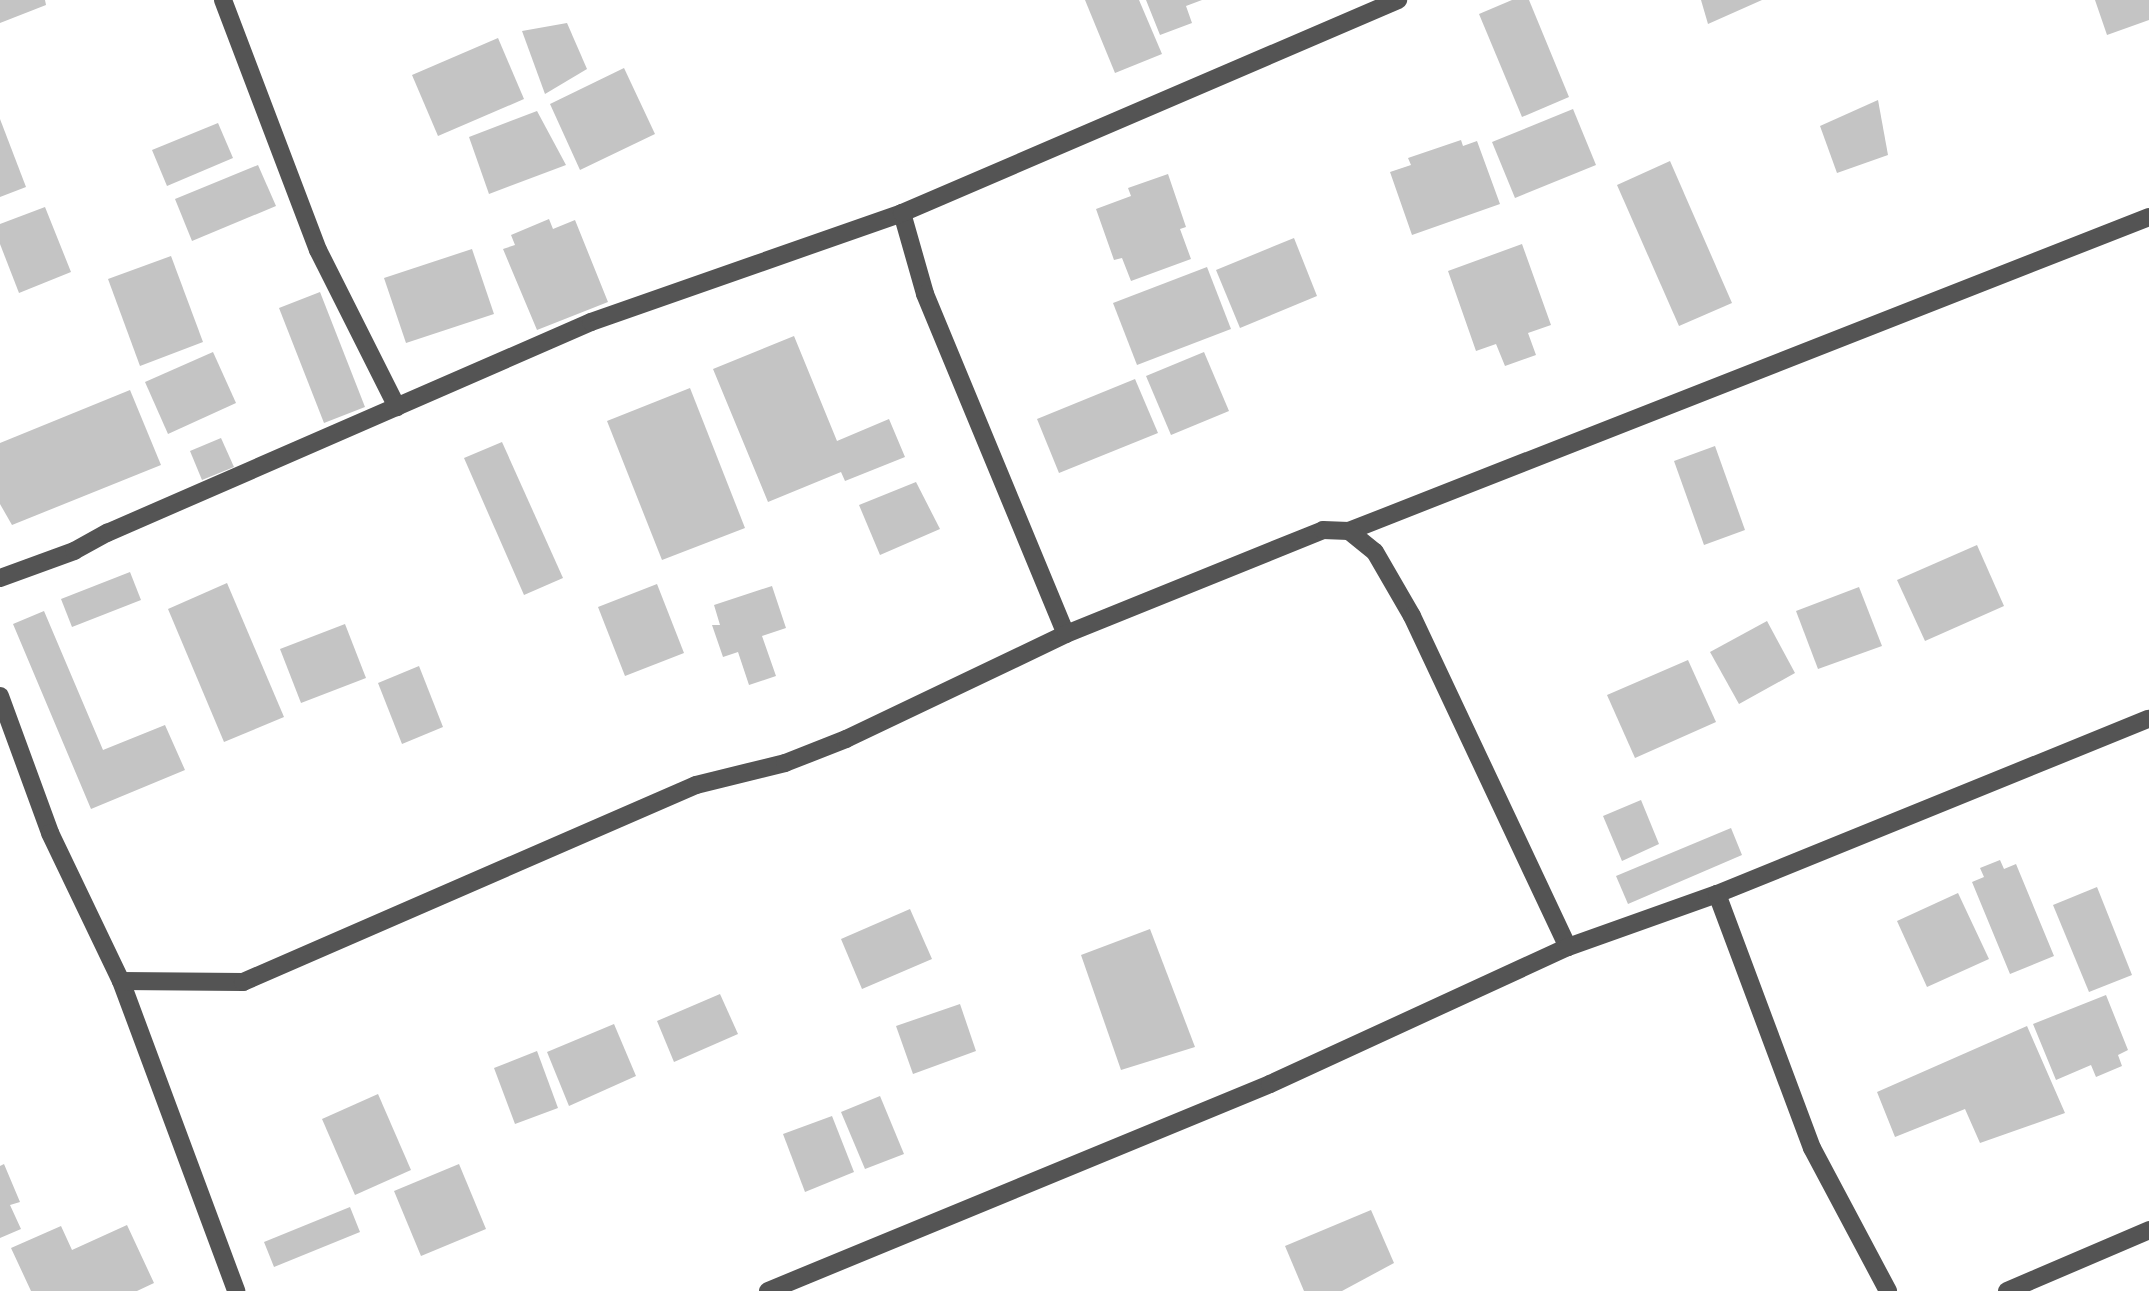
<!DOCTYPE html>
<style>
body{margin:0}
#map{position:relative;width:2149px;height:1291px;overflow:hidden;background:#fff;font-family:Lato,sans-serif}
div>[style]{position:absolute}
.building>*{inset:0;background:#c4c4c4}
.minor>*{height:18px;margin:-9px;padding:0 9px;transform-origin:9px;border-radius:9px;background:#545454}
span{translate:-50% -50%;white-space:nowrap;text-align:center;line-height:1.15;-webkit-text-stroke:5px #fff;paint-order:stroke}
</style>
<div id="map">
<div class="building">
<i style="clip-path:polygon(0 0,45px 0,46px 5px,0 23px)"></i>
<i style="clip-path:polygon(1085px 0,1139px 0,1162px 54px,1115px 73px)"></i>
<i style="clip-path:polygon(1146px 0,1202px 0,1186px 6px,1192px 23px,1160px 35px)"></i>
<i style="clip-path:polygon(1512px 0,1529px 0,1569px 97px,1522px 117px,1479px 14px)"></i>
<i style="clip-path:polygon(1701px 0,1762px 0,1708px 24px)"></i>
<i style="clip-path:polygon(2095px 0,2149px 0,2149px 20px,2107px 35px)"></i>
<i style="clip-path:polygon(567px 23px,587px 69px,545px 94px,522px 31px)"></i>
<i style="clip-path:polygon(498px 38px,524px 99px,438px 136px,412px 75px)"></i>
<i style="clip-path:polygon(624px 68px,655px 134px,580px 170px,550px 104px)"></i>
<i style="clip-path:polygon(1878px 100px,1888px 155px,1837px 173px,1820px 126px)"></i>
<i style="clip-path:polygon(1573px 109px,1596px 165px,1515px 198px,1492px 142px)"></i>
<i style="clip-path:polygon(537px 111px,566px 165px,489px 194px,469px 137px)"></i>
<i style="clip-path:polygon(0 119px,26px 187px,0 197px)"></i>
<i style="clip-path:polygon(218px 123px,233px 158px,167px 186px,152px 150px)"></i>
<i style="clip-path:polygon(1461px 140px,1463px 146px,1477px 141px,1500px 204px,1412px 235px,1390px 172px,1411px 165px,1408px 158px)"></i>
<i style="clip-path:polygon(1670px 161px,1732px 303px,1679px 326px,1617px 185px)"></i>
<i style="clip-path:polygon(258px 165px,276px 206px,192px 241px,175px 199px)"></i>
<i style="clip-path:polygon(1168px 174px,1186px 227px,1180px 229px,1191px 259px,1131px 281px,1122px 258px,1114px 260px,1096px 209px,1131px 196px,1128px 188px)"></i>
<i style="clip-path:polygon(45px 207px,71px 272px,19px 293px,0 244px,0 224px)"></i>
<i style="clip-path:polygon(549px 219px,553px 229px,575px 220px,608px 302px,537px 330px,503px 249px,515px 245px,511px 235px)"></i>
<i style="clip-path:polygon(1294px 238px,1317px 296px,1240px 328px,1216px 270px)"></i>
<i style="clip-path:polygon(1522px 244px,1551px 325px,1528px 333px,1536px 355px,1505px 366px,1496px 344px,1476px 351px,1448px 271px)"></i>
<i style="clip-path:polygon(472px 249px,494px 314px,406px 343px,384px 278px)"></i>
<i style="clip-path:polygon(171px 256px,203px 342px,140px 366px,108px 279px)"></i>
<i style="clip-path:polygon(1207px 267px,1231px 329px,1137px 365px,1113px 303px)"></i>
<i style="clip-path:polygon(320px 292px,365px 407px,324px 423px,279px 308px)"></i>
<i style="clip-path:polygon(794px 336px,837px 441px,889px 419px,905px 457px,845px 481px,841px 472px,768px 502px,713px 369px)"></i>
<i style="clip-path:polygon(213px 352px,236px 403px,168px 434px,145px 382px)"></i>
<i style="clip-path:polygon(1204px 352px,1229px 411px,1171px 435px,1146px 376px)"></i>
<i style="clip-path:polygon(1135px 379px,1158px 433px,1059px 473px,1037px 419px)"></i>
<i style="clip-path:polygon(690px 388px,745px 528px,662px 560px,607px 421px)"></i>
<i style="clip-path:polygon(130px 390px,161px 465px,12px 525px,0 504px,0 443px)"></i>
<i style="clip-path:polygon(221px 438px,234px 467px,202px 480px,190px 451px)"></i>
<i style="clip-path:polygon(502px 442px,563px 578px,524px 595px,464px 458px)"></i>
<i style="clip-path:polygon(1715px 446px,1745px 530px,1704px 545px,1674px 461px)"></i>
<i style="clip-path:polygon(916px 482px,940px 529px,880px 555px,859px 505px)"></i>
<i style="clip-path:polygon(1977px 545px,2004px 606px,1925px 641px,1897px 580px)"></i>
<i style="clip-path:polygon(130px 572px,141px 600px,72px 627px,61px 599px)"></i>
<i style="clip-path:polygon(227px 583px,284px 717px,224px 742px,168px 609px)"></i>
<i style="clip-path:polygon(657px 584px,684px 653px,625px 676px,598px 607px)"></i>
<i style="clip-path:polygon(772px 586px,786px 628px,762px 636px,776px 676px,749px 685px,738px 652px,723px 657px,712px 625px,720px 625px,714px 605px)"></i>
<i style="clip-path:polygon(1859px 587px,1882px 646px,1818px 669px,1796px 611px)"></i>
<i style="clip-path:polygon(44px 611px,103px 750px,165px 725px,185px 770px,91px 809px,13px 624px)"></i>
<i style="clip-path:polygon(1767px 621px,1795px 673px,1739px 704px,1710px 652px)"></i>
<i style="clip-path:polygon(345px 624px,366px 678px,301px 703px,280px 649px)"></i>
<i style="clip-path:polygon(1688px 660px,1716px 722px,1635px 758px,1607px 695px)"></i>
<i style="clip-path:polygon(419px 666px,443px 727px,402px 744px,378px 683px)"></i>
<i style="clip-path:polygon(1641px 800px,1659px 844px,1622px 861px,1603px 816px)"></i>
<i style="clip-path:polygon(1731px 828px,1742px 855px,1628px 904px,1616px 876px)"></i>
<i style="clip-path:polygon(2000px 860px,2004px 869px,2016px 864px,2054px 956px,2010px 974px,1972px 882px,1984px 877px,1980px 868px)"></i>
<i style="clip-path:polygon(2097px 887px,2132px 975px,2089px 992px,2053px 905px)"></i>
<i style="clip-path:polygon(1958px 893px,1989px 959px,1927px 987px,1897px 921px)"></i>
<i style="clip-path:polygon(910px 909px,932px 959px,862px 989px,841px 939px)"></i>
<i style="clip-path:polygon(1150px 929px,1195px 1047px,1121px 1070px,1081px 955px)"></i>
<i style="clip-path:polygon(720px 994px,738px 1034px,674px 1062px,657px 1021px)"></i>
<i style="clip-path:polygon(2106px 995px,2128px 1050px,2118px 1055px,2122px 1066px,2096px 1077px,2091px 1065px,2056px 1080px,2033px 1024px)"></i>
<i style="clip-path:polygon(960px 1004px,976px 1051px,913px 1074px,896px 1026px)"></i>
<i style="clip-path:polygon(614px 1024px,636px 1076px,569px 1106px,547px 1052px)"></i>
<i style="clip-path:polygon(2027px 1026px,2065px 1113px,1980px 1143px,1965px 1109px,1895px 1137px,1877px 1092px)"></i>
<i style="clip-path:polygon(537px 1051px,558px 1108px,515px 1124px,494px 1068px)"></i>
<i style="clip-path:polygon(378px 1094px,411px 1170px,355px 1195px,322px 1119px)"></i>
<i style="clip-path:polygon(880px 1096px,904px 1154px,865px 1169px,841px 1112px)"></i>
<i style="clip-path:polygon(832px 1116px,854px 1172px,805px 1192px,783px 1134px)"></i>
<i style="clip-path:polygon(4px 1164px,20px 1202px,10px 1205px,21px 1229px,0 1238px,0 1166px)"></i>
<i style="clip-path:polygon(459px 1164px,486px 1229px,421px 1256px,394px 1191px)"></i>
<i style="clip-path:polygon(350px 1207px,360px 1232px,274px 1267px,264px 1242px)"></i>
<i style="clip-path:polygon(1371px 1210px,1394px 1263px,1342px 1291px,1304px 1291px,1285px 1246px)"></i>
<i style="clip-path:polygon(127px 1225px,154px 1283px,137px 1291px,31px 1291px,11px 1248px,61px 1226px,72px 1250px)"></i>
</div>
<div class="minor">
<i style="left:223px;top:0;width:267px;rotate:69.2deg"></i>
<i style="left:318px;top:250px;width:176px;rotate:63.3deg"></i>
<i style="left:902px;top:213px;width:84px;rotate:74.1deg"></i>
<i style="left:925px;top:294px;width:368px;rotate:67.5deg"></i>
<i style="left:1349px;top:531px;width:859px;rotate:-21.43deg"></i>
<i style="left:0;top:578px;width:79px;rotate:-20deg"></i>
<i style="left:74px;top:551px;width:38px;rotate:-29deg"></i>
<i style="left:107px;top:533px;width:528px;rotate:-23.55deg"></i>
<i style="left:591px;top:322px;width:330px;rotate:-19.3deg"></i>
<i style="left:902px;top:213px;width:540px;rotate:-23.24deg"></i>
<i style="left:0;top:696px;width:146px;rotate:69.9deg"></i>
<i style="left:50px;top:833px;width:164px;rotate:64.4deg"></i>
<i style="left:121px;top:981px;width:331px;rotate:69.6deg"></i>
<i style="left:1717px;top:894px;width:271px;rotate:69.5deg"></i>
<i style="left:1812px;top:1148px;width:162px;rotate:62deg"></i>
<i style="left:121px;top:981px;width:122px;rotate:0.5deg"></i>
<i style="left:243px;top:982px;width:494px;rotate:-23.5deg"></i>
<i style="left:696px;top:785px;width:92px;rotate:-13.9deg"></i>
<i style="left:785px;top:763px;width:66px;rotate:-21.5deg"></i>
<i style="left:846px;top:739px;width:244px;rotate:-25.5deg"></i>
<i style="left:1066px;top:634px;width:277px;rotate:-22deg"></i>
<i style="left:1323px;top:530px;width:26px;rotate:2deg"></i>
<i style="left:1349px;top:531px;width:33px;rotate:39deg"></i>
<i style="left:1375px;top:552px;width:74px;rotate:60deg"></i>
<i style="left:1412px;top:616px;width:366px;rotate:64.8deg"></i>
<i style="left:768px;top:1291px;width:543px;rotate:-22.41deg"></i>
<i style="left:1270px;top:1084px;width:328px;rotate:-24.7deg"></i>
<i style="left:1568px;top:947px;width:158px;rotate:-19.6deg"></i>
<i style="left:1717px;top:894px;width:466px;rotate:-22.1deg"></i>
<i style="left:2007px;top:1291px;width:155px;rotate:-23.2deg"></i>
</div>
</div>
